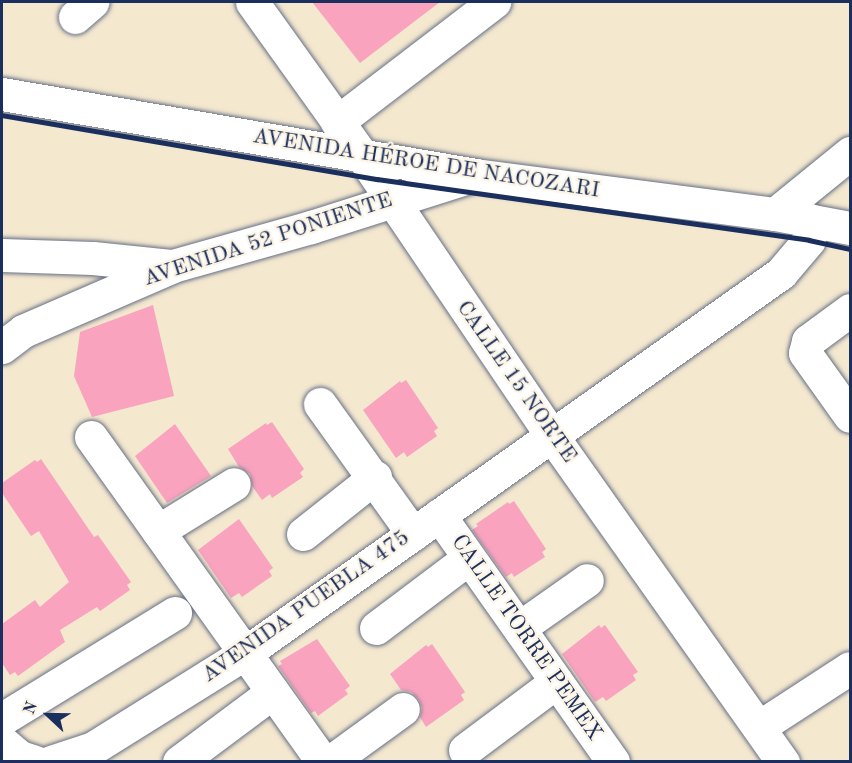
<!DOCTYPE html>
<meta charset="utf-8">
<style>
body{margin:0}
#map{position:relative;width:852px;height:763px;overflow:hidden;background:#f4e8cf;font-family:"Old Standard TT",serif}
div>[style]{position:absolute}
.building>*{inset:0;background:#f9a3bf}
.roads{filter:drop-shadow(0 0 2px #677086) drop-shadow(0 0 2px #677086)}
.minor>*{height:33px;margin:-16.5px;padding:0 16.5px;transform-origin:16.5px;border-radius:16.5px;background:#fff}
.rail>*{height:4.5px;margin:-2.25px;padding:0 2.25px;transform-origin:2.25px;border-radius:2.25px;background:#1b2f5e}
span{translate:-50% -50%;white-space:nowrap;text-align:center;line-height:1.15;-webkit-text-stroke:4.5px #fcf5e5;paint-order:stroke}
.street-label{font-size:22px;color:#1b2f5e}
.frame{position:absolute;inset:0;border:3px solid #1b2f5e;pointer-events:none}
.north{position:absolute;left:18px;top:685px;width:60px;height:60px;-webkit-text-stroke:4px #fcf5e5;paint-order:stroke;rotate:292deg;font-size:16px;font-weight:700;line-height:24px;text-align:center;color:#1b2f5e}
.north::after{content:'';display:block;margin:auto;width:21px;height:27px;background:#1b2f5e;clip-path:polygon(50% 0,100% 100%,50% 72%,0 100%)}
</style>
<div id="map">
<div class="building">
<i style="clip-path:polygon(312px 2px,440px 2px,360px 63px)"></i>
<i style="clip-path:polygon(153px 305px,174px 396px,92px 417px,74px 376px,80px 332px)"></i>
<i style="clip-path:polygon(406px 380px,438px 428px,434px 431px,437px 436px,407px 457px,404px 452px,396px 458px,363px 410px,400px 381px,401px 383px)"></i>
<i style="clip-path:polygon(272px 422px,304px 469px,300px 473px,303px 477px,272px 498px,270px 494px,262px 500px,252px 486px,250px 474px,239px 467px,228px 449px,266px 423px,267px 425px)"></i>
<i style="clip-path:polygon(175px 424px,211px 476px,167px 503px,135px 456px)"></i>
<i style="clip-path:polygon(41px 459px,94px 537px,98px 535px,131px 582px,127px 585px,130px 590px,100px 611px,97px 607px,60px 630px,65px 642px,18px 676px,15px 672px,10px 675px,2px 663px,2px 624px,35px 600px,40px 607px,69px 582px,39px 531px,31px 536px,2px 493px,2px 483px,35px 460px,37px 462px)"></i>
<i style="clip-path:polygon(514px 501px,546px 549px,542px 552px,545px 557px,514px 577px,512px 573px,506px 577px,472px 530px,478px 526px,476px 524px,508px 502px,509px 504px)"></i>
<i style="clip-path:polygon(239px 519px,273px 568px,269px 571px,272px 576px,242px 597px,239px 593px,231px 598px,198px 550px)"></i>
<i style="clip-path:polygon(599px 625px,601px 628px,605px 625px,638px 672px,633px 675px,636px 680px,606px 701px,603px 697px,595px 702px,562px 654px)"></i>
<i style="clip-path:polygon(317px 639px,350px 686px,345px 690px,348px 694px,318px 716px,315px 711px,311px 713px,278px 666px,282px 664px,280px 661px)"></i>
<i style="clip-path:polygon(432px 644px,465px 692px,461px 695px,464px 700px,426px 727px,420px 717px,422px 708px,418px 699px,411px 692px,401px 690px,390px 674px,426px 645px,428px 647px)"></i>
</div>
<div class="roads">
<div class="minor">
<i style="left:252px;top:2px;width:191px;rotate:54.4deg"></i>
<i style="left:363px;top:157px;width:337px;rotate:55.9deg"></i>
<i style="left:552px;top:436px;width:400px;rotate:54.7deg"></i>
<i style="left:75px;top:17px;width:23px;rotate:-41deg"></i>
<i style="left:2px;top:94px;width:480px;rotate:9.7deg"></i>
<i style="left:475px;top:175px;width:303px;rotate:7.4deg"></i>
<i style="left:775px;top:214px;width:76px;rotate:10.6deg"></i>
<i style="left:337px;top:122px;width:198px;rotate:-37.4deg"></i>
<i style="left:775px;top:214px;width:97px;rotate:-39.1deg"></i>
<i style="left:2px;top:255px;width:91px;rotate:1.9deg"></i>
<i style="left:93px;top:258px;width:78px;rotate:5.9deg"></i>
<i style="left:850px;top:310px;width:52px;rotate:143.6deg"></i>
<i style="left:808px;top:341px;width:12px;rotate:104deg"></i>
<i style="left:805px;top:353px;width:77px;rotate:54.5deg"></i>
<i style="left:2px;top:347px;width:26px;rotate:-37deg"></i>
<i style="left:23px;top:331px;width:163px;rotate:-23.4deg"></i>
<i style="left:173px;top:266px;width:143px;rotate:-15.8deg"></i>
<i style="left:311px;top:227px;width:166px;rotate:-17.6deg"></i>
<i style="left:320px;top:404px;width:160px;rotate:54.4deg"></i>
<i style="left:91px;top:437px;width:399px;rotate:54.5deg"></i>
<i style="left:439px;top:515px;width:302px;rotate:54.8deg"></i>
<i style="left:158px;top:531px;width:89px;rotate:-31.7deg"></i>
<i style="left:303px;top:534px;width:92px;rotate:-38.4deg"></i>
<i style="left:376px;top:628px;width:116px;rotate:-37deg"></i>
<i style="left:519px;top:628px;width:83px;rotate:-35.2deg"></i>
<i style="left:2px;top:719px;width:203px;rotate:-31.5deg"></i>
<i style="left:759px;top:727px;width:108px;rotate:-33deg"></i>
<i style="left:2px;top:742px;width:23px;rotate:40deg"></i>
<i style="left:20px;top:757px;width:16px;rotate:18deg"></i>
<i style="left:465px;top:750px;width:114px;rotate:-36.8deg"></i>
<i style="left:51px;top:762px;width:44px;rotate:-18.4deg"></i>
<i style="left:93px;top:748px;width:179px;rotate:-32deg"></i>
<i style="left:245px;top:653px;width:657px;rotate:-35.33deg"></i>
<i style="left:781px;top:273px;width:43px;rotate:-49.7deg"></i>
<i style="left:809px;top:240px;width:20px;rotate:-87deg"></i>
<i style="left:179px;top:762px;width:117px;rotate:-36.7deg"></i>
<i style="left:330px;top:762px;width:90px;rotate:-36deg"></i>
</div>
</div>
<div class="rail">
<i style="left:2px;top:115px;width:380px;rotate:9.7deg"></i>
<i style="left:377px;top:179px;width:436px;rotate:8deg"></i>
<i style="left:809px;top:240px;width:42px;rotate:12.4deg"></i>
</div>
<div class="street-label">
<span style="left:426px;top:164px;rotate:9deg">AVENIDA HÉROE DE NACOZARI</span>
<span style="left:268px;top:240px;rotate:-18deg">AVENIDA 52 PONIENTE</span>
<span style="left:516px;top:382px;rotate:55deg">CALLE 15 NORTE</span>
<span style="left:306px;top:607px;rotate:-35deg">AVENIDA PUEBLA 475</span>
<span style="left:526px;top:638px;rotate:55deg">CALLE TORRE PEMEX</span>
</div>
<div class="frame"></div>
<div class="north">N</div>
</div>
